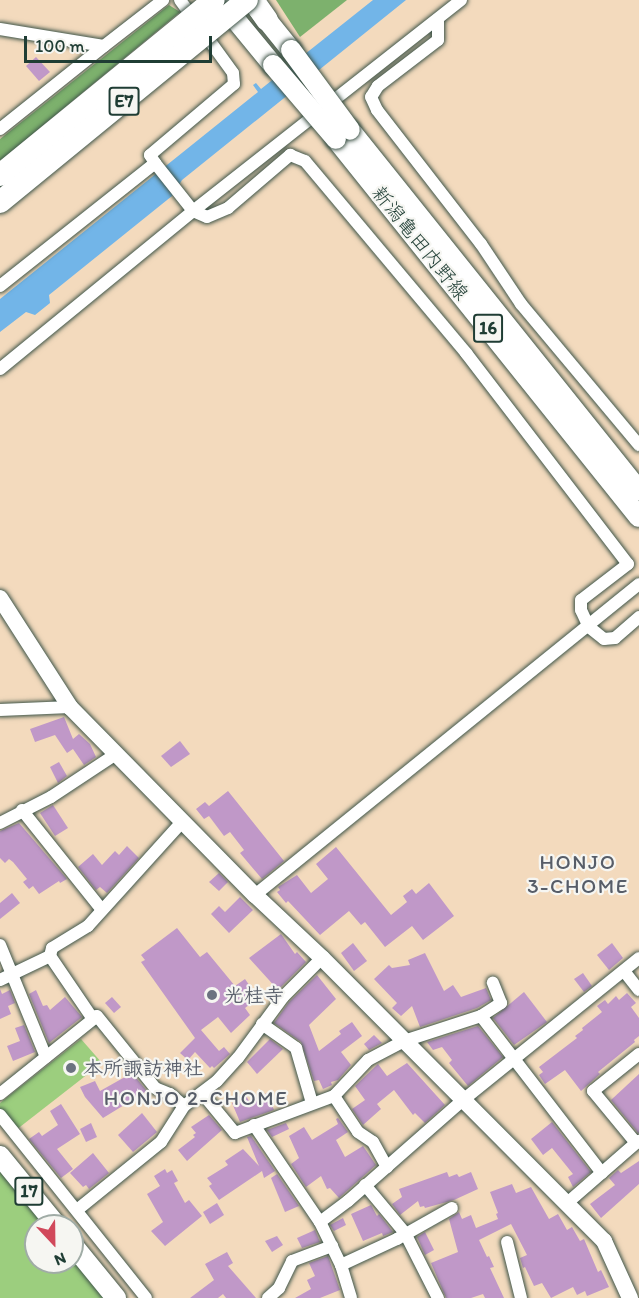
<!DOCTYPE html>
<meta charset="utf-8">
<style>
body{margin:0}
#map{position:relative;width:639px;height:1298px;overflow:hidden;background:#f3dabd;font-family:Itim,"Klee One",sans-serif}
div>[style]{position:absolute}
.green>*{inset:0;background:#9cce7e}
.forest>*{inset:0;background:#7db16d}
.water>*{inset:0;background:#72b5e8}
.building>*{inset:0;background:#c098c8}
.roads{filter:drop-shadow(0 0 2px #3f5549) drop-shadow(0 0 2px #3f5549)}
.minor>*{height:12px;margin:-6px;padding:0 6px;transform-origin:6px;border-radius:6px;background:#fff}
.tertiary>*{height:16px;margin:-8px;padding:0 8px;transform-origin:8px;border-radius:8px;background:#fff}
.primary>*{height:20px;margin:-10px;padding:0 10px;transform-origin:10px;border-radius:10px;background:#fff}
.motorway>*{height:22px;margin:-11px;padding:0 11px;transform-origin:11px;border-radius:11px;background:#fff}
.bridges{filter:drop-shadow(0 0 2px #3f5549) drop-shadow(0 0 2px #3f5549)}
.primary-bridge>*{height:20px;margin:-10px;padding:0 10px;transform-origin:10px;border-radius:10px;background:#fff}
.motorway-bridge>*{height:22px;margin:-11px;padding:0 11px;transform-origin:11px;border-radius:11px;background:#fff}
.dots>*{width:16px;height:16px;translate:-50% -50%;box-sizing:border-box;border:3px solid #f6f6f2;border-radius:50%}
span{translate:-50% -50%;white-space:nowrap;text-align:center;line-height:1.15;-webkit-text-stroke:4.5px #f6f6f2;paint-order:stroke}
.shield-label span{padding:2px 4px;background:#f6f6f2;border:2px solid;border-radius:4px;-webkit-text-stroke-width:0}
.shield-label{font-size:18px;color:#1f3d34;font-weight:700}
.street-label{font-size:20px;color:#1f3d34}
.worship-label{font-size:20px;color:#5b616d;font-weight:700}
.left{translate:0 -50%;text-align:left}
.neighbourhood-label{font-size:21px;color:#575d68;letter-spacing:1.5px}
.north{position:absolute;left:24px;top:1214px;width:60px;height:60px;box-sizing:border-box;background:#f6f6f2;border:2px solid #a0aca6;border-radius:50%;rotate:158deg;font-size:16px;font-weight:700;line-height:24px;text-align:center;color:#1f3d34}
.north::after{content:'';display:block;margin:auto;width:21px;height:27px;background:#d1495b;clip-path:polygon(50% 0,100% 100%,50% 72%,0 100%)}
.scale{position:absolute;left:24px;top:36px;width:188px;height:27px;box-sizing:border-box;border:3px solid #1f3d34;border-top:0;padding-left:8px;font-size:18px;line-height:21px;white-space:nowrap;color:#1f3d34;-webkit-text-stroke:4px #f6f6f2;paint-order:stroke}
</style>
<div id="map">
<div class="green">
<i style="clip-path:polygon(81px 1039px,102px 1063px,16px 1130px,0 1109px,0 1103px)"></i>
<i style="clip-path:polygon(0 1164px,51px 1226px,36px 1226px,36px 1262px,72px 1262px,72px 1251px,113px 1298px,0 1298px)"></i>
</div>
<div class="forest">
<i style="clip-path:polygon(276px 0,347px 0,300px 37px)"></i>
<i style="clip-path:polygon(169px 5px,180px 12px,0 161px,0 139px)"></i>
</div>
<div class="water">
<i style="clip-path:polygon(373px 0,406px 0,182px 180px,172px 196px,49px 295px,50px 303px,35px 315px,26px 312px,0 332px,0 299px,258px 92px,253px 85px,256px 83px,261px 89px)"></i>
</div>
<div class="building">
<i style="clip-path:polygon(36px 57px,50px 72px,39px 81px,26px 66px)"></i>
<i style="clip-path:polygon(64px 717px,73px 739px,79px 734px,90px 744px,96px 757px,84px 765px,73px 749px,67px 753px,55px 735px,35px 742px,30px 729px)"></i>
<i style="clip-path:polygon(180px 741px,190px 754px,171px 767px,161px 756px)"></i>
<i style="clip-path:polygon(59px 762px,67px 776px,58px 783px,50px 767px)"></i>
<i style="clip-path:polygon(228px 791px,284px 861px,262px 879px,240px 853px,244px 850px,230px 832px,224px 836px,209px 816px,204px 819px,196px 809px,205px 802px,209px 806px)"></i>
<i style="clip-path:polygon(53px 805px,68px 828px,55px 836px,40px 813px)"></i>
<i style="clip-path:polygon(19px 823px,67px 879px,60px 883px,59px 881px,39px 894px,33px 886px,29px 889px,23px 882px,27px 879px,13px 862px,9px 859px,5px 863px,0 858px,0 831px)"></i>
<i style="clip-path:polygon(127px 846px,139px 858px,107px 893px,100px 887px,96px 890px,78px 867px,93px 854px,102px 865px,115px 851px,119px 855px)"></i>
<i style="clip-path:polygon(336px 847px,391px 915px,407px 902px,403px 896px,412px 889px,416px 894px,429px 883px,454px 916px,423px 940px,412px 926px,385px 947px,365px 922px,361px 925px,349px 911px,320px 935px,288px 901px,286px 903px,277px 892px,280px 890px,278px 887px,297px 875px,311px 893px,328px 879px,316px 864px)"></i>
<i style="clip-path:polygon(219px 873px,228px 882px,219px 891px,209px 882px)"></i>
<i style="clip-path:polygon(12px 893px,20px 903px,0 919px,0 903px)"></i>
<i style="clip-path:polygon(240px 897px,253px 910px,229px 933px,211px 914px,219px 906px,225px 912px)"></i>
<i style="clip-path:polygon(177px 928px,200px 957px,207px 952px,235px 986px,245px 979px,258px 998px,245px 1008px,250px 1015px,231px 1033px,218px 1017px,201px 1030px,219px 1051px,224px 1047px,230px 1054px,214px 1068px,212px 1066px,210px 1068px,195px 1052px,188px 1060px,180px 1053px,195px 1038px,141px 962px,145px 960px,141px 955px)"></i>
<i style="clip-path:polygon(281px 934px,295px 954px,297px 952px,306px 962px,278px 990px,249px 958px)"></i>
<i style="clip-path:polygon(353px 943px,367px 961px,354px 971px,341px 953px)"></i>
<i style="clip-path:polygon(612px 943px,623px 958px,609px 970px,597px 955px)"></i>
<i style="clip-path:polygon(425px 953px,444px 991px,453px 985px,461px 997px,486px 988px,491px 1000px,477px 1008px,420px 1027px,412px 1006px,401px 1016px,392px 1008px,397px 1003px,374px 979px,389px 965px,392px 968px,410px 965px,408px 960px)"></i>
<i style="clip-path:polygon(583px 973px,592px 986px,584px 992px,574px 979px)"></i>
<i style="clip-path:polygon(317px 975px,336px 999px,309px 1025px,319px 1051px,341px 1034px,339px 1031px,352px 1022px,362px 1036px,341px 1052px,351px 1065px,338px 1080px,331px 1082px,332px 1085px,323px 1089px,319px 1080px,314px 1081px,301px 1042px,274px 1023px,289px 1002px)"></i>
<i style="clip-path:polygon(0 989px,2px 994px,10px 990px,15px 1003px,8px 1006px,11px 1014px,0 1019px)"></i>
<i style="clip-path:polygon(36px 990px,43px 1006px,47px 1005px,50px 1010px,65px 997px,82px 1017px,49px 1043px,29px 994px)"></i>
<i style="clip-path:polygon(524px 992px,547px 1022px,514px 1045px,493px 1018px)"></i>
<i style="clip-path:polygon(627px 993px,636px 1003px,631px 1007px,639px 1018px,639px 1036px,634px 1040px,635px 1042px,598px 1072px,600px 1074px,581px 1091px,565px 1070px,545px 1084px,539px 1075px,543px 1072px,539px 1067px,577px 1038px,575px 1036px,583px 1030px,582px 1028px,602px 1012px,597px 1006px,605px 1000px,608px 1004px,616px 996px,619px 1000px)"></i>
<i style="clip-path:polygon(112px 997px,121px 1007px,114px 1013px,105px 1003px)"></i>
<i style="clip-path:polygon(24px 1025px,35px 1052px,13px 1061px,7px 1046px,20px 1041px,15px 1028px)"></i>
<i style="clip-path:polygon(478px 1026px,503px 1057px,468px 1086px,449px 1063px,452px 1060px,442px 1047px,433px 1050px,427px 1042px)"></i>
<i style="clip-path:polygon(374px 1035px,382px 1043px,369px 1050px,364px 1044px)"></i>
<i style="clip-path:polygon(270px 1039px,283px 1049px,257px 1074px,247px 1062px)"></i>
<i style="clip-path:polygon(407px 1063px,445px 1105px,425px 1123px,415px 1113px,413px 1115px,394px 1090px,377px 1104px,381px 1109px,363px 1125px,352px 1109px,365px 1100px,355px 1086px,378px 1064px,387px 1076px)"></i>
<i style="clip-path:polygon(132px 1073px,147px 1091px,103px 1118px,85px 1097px,80px 1087px,95px 1081px,100px 1091px)"></i>
<i style="clip-path:polygon(639px 1074px,639px 1133px,638px 1133px,611px 1100px)"></i>
<i style="clip-path:polygon(267px 1093px,274px 1110px,240px 1122px,232px 1103px,236px 1101px,234px 1098px,245px 1094px,249px 1101px)"></i>
<i style="clip-path:polygon(61px 1104px,80px 1134px,57px 1149px,73px 1169px,61px 1178px,29px 1139px,39px 1132px,42px 1136px,58px 1125px,50px 1111px)"></i>
<i style="clip-path:polygon(142px 1113px,157px 1132px,133px 1152px,118px 1135px)"></i>
<i style="clip-path:polygon(209px 1115px,222px 1130px,187px 1161px,178px 1150px,195px 1137px,193px 1135px,196px 1133px,191px 1127px)"></i>
<i style="clip-path:polygon(338px 1118px,348px 1132px,336px 1140px,345px 1157px,363px 1146px,376px 1165px,339px 1198px,330px 1188px,327px 1189px,321px 1176px,306px 1187px,291px 1164px,299px 1158px,289px 1136px,304px 1127px,312px 1140px,338px 1124px,336px 1119px)"></i>
<i style="clip-path:polygon(552px 1122px,591px 1172px,573px 1187px,568px 1177px,573px 1174px,552px 1148px,543px 1155px,531px 1139px)"></i>
<i style="clip-path:polygon(91px 1123px,97px 1137px,86px 1142px,80px 1129px)"></i>
<i style="clip-path:polygon(286px 1123px,289px 1129px,272px 1137px,267px 1130px)"></i>
<i style="clip-path:polygon(251px 1136px,275px 1171px,264px 1178px,262px 1171px,219px 1200px,209px 1186px,212px 1184px,207px 1178px,228px 1165px,225px 1161px,243px 1149px,259px 1166px,247px 1137px)"></i>
<i style="clip-path:polygon(93px 1153px,109px 1173px,89px 1189px,86px 1185px,83px 1187px,70px 1173px)"></i>
<i style="clip-path:polygon(639px 1161px,639px 1184px,601px 1218px,590px 1204px,615px 1185px,609px 1178px,618px 1170px,621px 1173px)"></i>
<i style="clip-path:polygon(165px 1169px,167px 1173px,172px 1170px,178px 1181px,174px 1183px,185px 1203px,189px 1200px,202px 1216px,165px 1246px,151px 1231px,163px 1222px,147px 1194px,160px 1186px,154px 1176px)"></i>
<i style="clip-path:polygon(447px 1172px,449px 1177px,457px 1174px,459px 1177px,471px 1172px,478px 1189px,454px 1200px,425px 1208px,424px 1206px,420px 1207px,418px 1201px,400px 1215px,392px 1204px,402px 1197px,399px 1189px)"></i>
<i style="clip-path:polygon(277px 1174px,299px 1206px,285px 1212px,271px 1178px)"></i>
<i style="clip-path:polygon(512px 1184px,516px 1193px,531px 1187px,549px 1219px,558px 1214px,567px 1230px,572px 1227px,580px 1241px,584px 1239px,598px 1272px,601px 1270px,609px 1287px,587px 1296px,585px 1291px,577px 1295px,573px 1287px,551px 1298px,542px 1283px,534px 1286px,525px 1267px,523px 1268px,520px 1258px,527px 1255px,511px 1224px,479px 1240px,487px 1257px,489px 1256px,494px 1267px,490px 1268px,504px 1298px,485px 1298px,483px 1294px,471px 1298px,446px 1298px,431px 1263px,458px 1252px,449px 1219px,459px 1212px,462px 1219px,471px 1215px,476px 1228px,498px 1219px,496px 1214px,498px 1213px,490px 1192px)"></i>
<i style="clip-path:polygon(217px 1203px,224px 1215px,210px 1224px,203px 1212px)"></i>
<i style="clip-path:polygon(371px 1205px,377px 1216px,379px 1214px,393px 1232px,383px 1236px,382px 1233px,363px 1241px,351px 1214px)"></i>
<i style="clip-path:polygon(343px 1218px,346px 1225px,334px 1231px,330px 1225px)"></i>
<i style="clip-path:polygon(315px 1230px,320px 1242px,302px 1248px,297px 1238px)"></i>
<i style="clip-path:polygon(425px 1232px,434px 1250px,425px 1255px,417px 1237px)"></i>
<i style="clip-path:polygon(277px 1236px,283px 1245px,272px 1252px,265px 1241px)"></i>
<i style="clip-path:polygon(227px 1252px,233px 1263px,228px 1266px,256px 1298px,226px 1298px,223px 1294px,218px 1298px,190px 1298px,214px 1280px,205px 1264px)"></i>
<i style="clip-path:polygon(328px 1256px,340px 1290px,320px 1298px,295px 1298px,311px 1289px,307px 1280px,315px 1276px,309px 1263px)"></i>
</div>
<div class="roads">
<div class="minor">
<i style="left:180px;top:0;width:90px;rotate:54deg"></i>
<i style="left:233px;top:73px;width:11px;rotate:85deg"></i>
<i style="left:234px;top:84px;width:110px;rotate:139.8deg"></i>
<i style="left:150px;top:155px;width:9px;rotate:58deg"></i>
<i style="left:155px;top:163px;width:61px;rotate:51.6deg"></i>
<i style="left:193px;top:211px;width:15px;rotate:23deg"></i>
<i style="left:207px;top:217px;width:23px;rotate:-23deg"></i>
<i style="left:228px;top:208px;width:82px;rotate:-40.5deg"></i>
<i style="left:290px;top:155px;width:16px;rotate:22deg"></i>
<i style="left:305px;top:161px;width:251px;rotate:50deg"></i>
<i style="left:466px;top:353px;width:266px;rotate:52.5deg"></i>
<i style="left:628px;top:564px;width:59px;rotate:142.5deg"></i>
<i style="left:581px;top:600px;width:10px;rotate:90deg"></i>
<i style="left:581px;top:610px;width:19px;rotate:65deg"></i>
<i style="left:589px;top:627px;width:19px;rotate:39deg"></i>
<i style="left:604px;top:639px;width:11px;rotate:-5deg"></i>
<i style="left:615px;top:638px;width:32px;rotate:-41deg"></i>
<i style="left:438px;top:19px;width:21px;rotate:90deg"></i>
<i style="left:438px;top:40px;width:76px;rotate:142.5deg"></i>
<i style="left:378px;top:86px;width:13px;rotate:122deg"></i>
<i style="left:371px;top:97px;width:14px;rotate:65deg"></i>
<i style="left:377px;top:110px;width:170px;rotate:52.2deg"></i>
<i style="left:481px;top:244px;width:72px;rotate:56.3deg"></i>
<i style="left:521px;top:304px;width:184px;rotate:50.1deg"></i>
<i style="left:0;top:29px;width:105px;rotate:9.3deg"></i>
<i style="left:104px;top:46px;width:75px;rotate:-37.9deg"></i>
<i style="left:0;top:129px;width:133px;rotate:-38.6deg"></i>
<i style="left:0;top:286px;width:198px;rotate:-38.4deg"></i>
<i style="left:0;top:369px;width:249px;rotate:-39.3deg"></i>
<i style="left:193px;top:211px;width:341px;rotate:-38.2deg"></i>
<i style="left:0;top:710px;width:70px;rotate:-2.5deg"></i>
<i style="left:22px;top:810px;width:128px;rotate:51.3deg"></i>
<i style="left:0;top:823px;width:57px;rotate:-27deg"></i>
<i style="left:51px;top:797px;width:78px;rotate:-33.5deg"></i>
<i style="left:255px;top:895px;width:494px;rotate:-39deg"></i>
<i style="left:0;top:945px;width:121px;rotate:67.7deg"></i>
<i style="left:50px;top:956px;width:76px;rotate:55.7deg"></i>
<i style="left:624px;top:971px;width:24px;rotate:52deg"></i>
<i style="left:0;top:980px;width:55px;rotate:-25.6deg"></i>
<i style="left:50px;top:956px;width:8px;rotate:-76deg"></i>
<i style="left:52px;top:948px;width:42px;rotate:-31.4deg"></i>
<i style="left:88px;top:926px;width:142px;rotate:-47.9deg"></i>
<i style="left:481px;top:1016px;width:198px;rotate:52.4deg"></i>
<i style="left:262px;top:1024px;width:42px;rotate:35.2deg"></i>
<i style="left:296px;top:1048px;width:57px;rotate:73.8deg"></i>
<i style="left:639px;top:1054px;width:59px;rotate:141.2deg"></i>
<i style="left:593px;top:1091px;width:67px;rotate:50.4deg"></i>
<i style="left:636px;top:1143px;width:4px;rotate:-34deg"></i>
<i style="left:202px;top:1093px;width:52px;rotate:50.5deg"></i>
<i style="left:235px;top:1133px;width:106px;rotate:-20.5deg"></i>
<i style="left:334px;top:1096px;width:50px;rotate:-46.6deg"></i>
<i style="left:368px;top:1060px;width:41px;rotate:-27.8deg"></i>
<i style="left:404px;top:1041px;width:81px;rotate:-18deg"></i>
<i style="left:481px;top:1016px;width:24px;rotate:-33deg"></i>
<i style="left:501px;top:1003px;width:22px;rotate:-112deg"></i>
<i style="left:0;top:1094px;width:124px;rotate:-38.8deg"></i>
<i style="left:97px;top:1016px;width:92px;rotate:51.1deg"></i>
<i style="left:155px;top:1088px;width:16px;rotate:22deg"></i>
<i style="left:170px;top:1094px;width:18px;rotate:41deg"></i>
<i style="left:334px;top:1096px;width:43px;rotate:56.3deg"></i>
<i style="left:358px;top:1132px;width:18px;rotate:34deg"></i>
<i style="left:373px;top:1142px;width:29px;rotate:61deg"></i>
<i style="left:0;top:1115px;width:234px;rotate:51.4deg"></i>
<i style="left:254px;top:1125px;width:117px;rotate:55.8deg"></i>
<i style="left:320px;top:1222px;width:48px;rotate:64deg"></i>
<i style="left:341px;top:1265px;width:34px;rotate:73deg"></i>
<i style="left:365px;top:1185px;width:62px;rotate:50.2deg"></i>
<i style="left:405px;top:1233px;width:73px;rotate:63.1deg"></i>
<i style="left:566px;top:1204px;width:93px;rotate:-41.1deg"></i>
<i style="left:77px;top:1210px;width:108px;rotate:-39deg"></i>
<i style="left:161px;top:1142px;width:43px;rotate:-57.4deg"></i>
<i style="left:184px;top:1106px;width:41px;rotate:-37.1deg"></i>
<i style="left:217px;top:1081px;width:31px;rotate:-48deg"></i>
<i style="left:238px;top:1058px;width:76px;rotate:-53.6deg"></i>
<i style="left:283px;top:997px;width:55px;rotate:-45deg"></i>
<i style="left:320px;top:1222px;width:35px;rotate:-37deg"></i>
<i style="left:348px;top:1201px;width:153px;rotate:-41.3deg"></i>
<i style="left:463px;top:1100px;width:226px;rotate:-38.9deg"></i>
<i style="left:507px;top:1242px;width:58px;rotate:76deg"></i>
<i style="left:341px;top:1265px;width:62px;rotate:-24.9deg"></i>
<i style="left:397px;top:1239px;width:63px;rotate:-29.4deg"></i>
<i style="left:268px;top:1298px;width:15px;rotate:-42deg"></i>
<i style="left:279px;top:1288px;width:30px;rotate:-64deg"></i>
<i style="left:292px;top:1261px;width:43px;rotate:-20.6deg"></i>
</div>
<div class="tertiary">
<i style="left:0;top:598px;width:130px;rotate:57.3deg"></i>
<i style="left:70px;top:707px;width:264px;rotate:45.5deg"></i>
<i style="left:255px;top:895px;width:92px;rotate:43.2deg"></i>
<i style="left:322px;top:958px;width:400px;rotate:45.1deg"></i>
<i style="left:604px;top:1241px;width:63px;rotate:65.5deg"></i>
</div>
<div class="primary">
<i style="left:221px;top:2px;width:82px;rotate:50.5deg"></i>
<i style="left:258px;top:9px;width:53px;rotate:51.2deg"></i>
<i style="left:350px;top:130px;width:462px;rotate:51.3deg"></i>
<i style="left:336px;top:139px;width:484px;rotate:51.3deg"></i>
<i style="left:0;top:1156px;width:90px;rotate:50.8deg"></i>
<i style="left:72px;top:1244px;width:70px;rotate:50.8deg"></i>
</div>
<div class="motorway">
<i style="left:253px;top:0;width:24px;rotate:55deg"></i>
</div>
</div>
<div class="bridges">
<div class="primary-bridge">
<i style="left:291px;top:50px;width:99px;rotate:53.6deg"></i>
<i style="left:273px;top:65px;width:97px;rotate:49.6deg"></i>
</div>
<div class="motorway-bridge">
<i style="left:0;top:175px;width:276px;rotate:-39.3deg"></i>
<i style="left:0;top:202px;width:319px;rotate:-39.3deg"></i>
</div>
</div>
<div class="dots">
<i style="left:212px;top:995px;background:#6b7280"></i>
<i style="left:71px;top:1068px;background:#6b7280"></i>
</div>
<div class="shield-label">
<span style="left:124px;top:101px">E7</span>
<span style="left:488px;top:328px">16</span>
<span style="left:29px;top:1191px">17</span>
</div>
<div class="street-label">
<span style="left:420px;top:243px;rotate:51deg">新潟亀田内野線</span>
</div>
<div class="worship-label">
<span class="left" style="left:224px;top:995px">光桂寺</span>
<span class="left" style="left:83px;top:1068px">本所諏訪神社</span>
</div>
<div class="neighbourhood-label">
<span style="left:578px;top:874px">HONJO<br>3-CHOME</span>
<span style="left:196px;top:1098px">HONJO 2-CHOME</span>
</div>
<div class="north">N</div>
<div class="scale">100 m</div>
</div>
